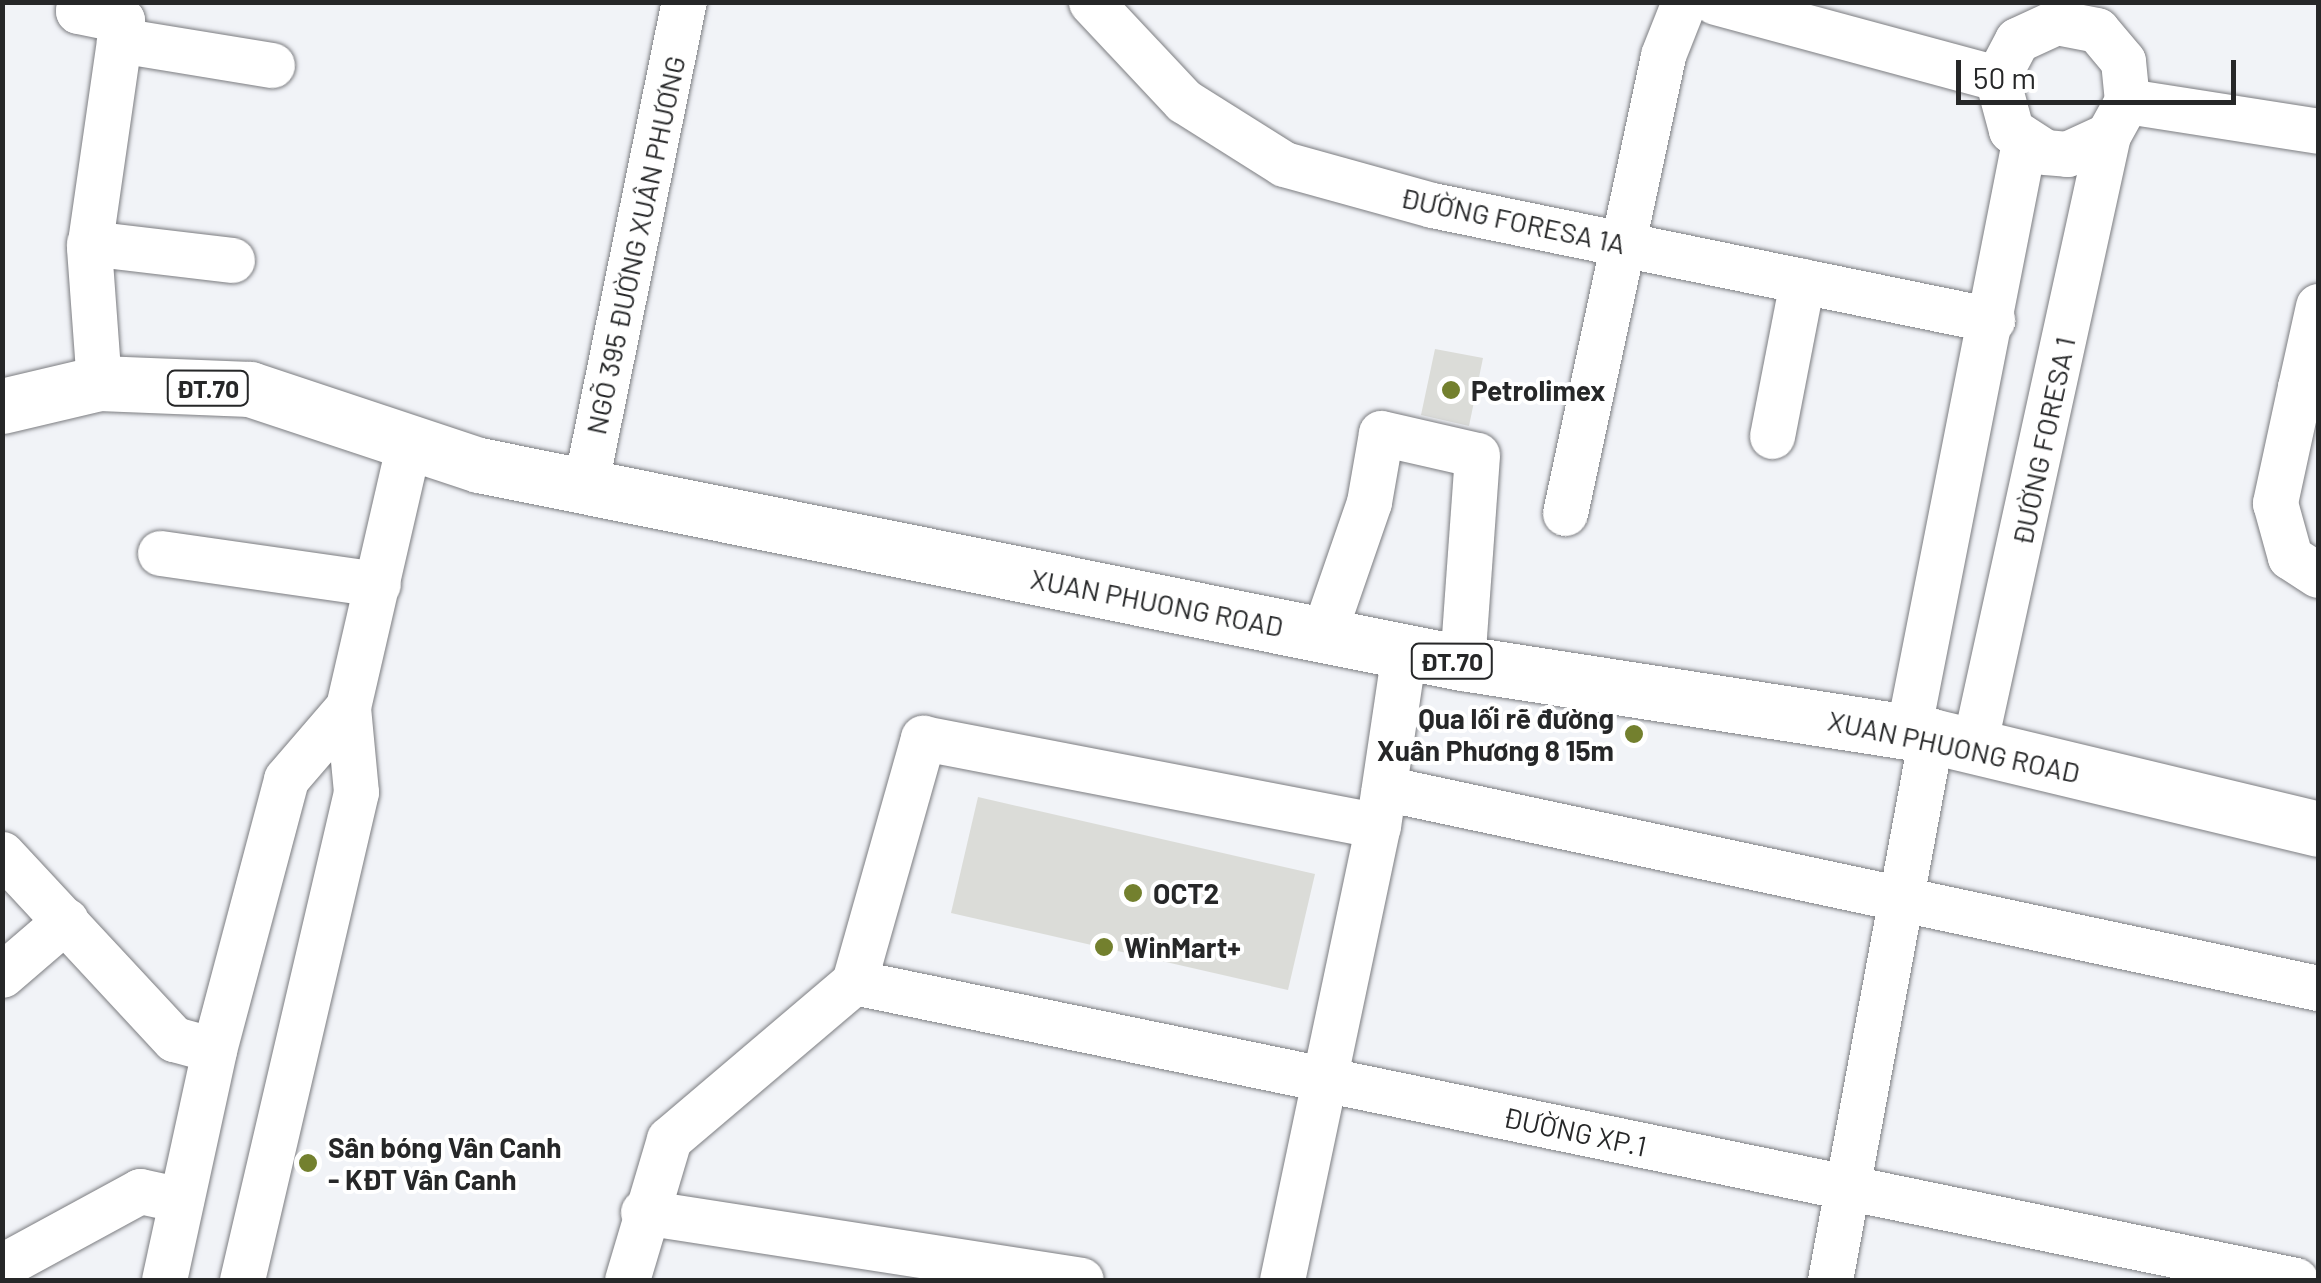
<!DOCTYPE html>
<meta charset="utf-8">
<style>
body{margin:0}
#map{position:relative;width:2321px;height:1283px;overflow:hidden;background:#f1f3f7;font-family:Barlow,sans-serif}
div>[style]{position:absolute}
.building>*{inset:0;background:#dbdcd8}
.roads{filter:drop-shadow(0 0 2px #7c7d81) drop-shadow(0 0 2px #7c7d81)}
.minor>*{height:45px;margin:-22.5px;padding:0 22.5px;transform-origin:22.5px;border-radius:22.5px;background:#fff}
.major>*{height:55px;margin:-27.5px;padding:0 27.5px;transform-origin:27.5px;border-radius:27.5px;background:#fff}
.dots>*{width:28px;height:28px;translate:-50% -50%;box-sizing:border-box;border:5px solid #fff;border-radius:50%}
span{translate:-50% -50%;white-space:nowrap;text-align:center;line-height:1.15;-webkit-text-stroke:8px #fff;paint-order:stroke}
.shield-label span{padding:2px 8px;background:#fff;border:2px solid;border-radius:8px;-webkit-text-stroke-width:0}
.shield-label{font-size:25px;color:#262728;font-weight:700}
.street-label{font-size:28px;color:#262728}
.poi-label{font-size:28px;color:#262728;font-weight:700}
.left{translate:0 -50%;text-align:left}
.right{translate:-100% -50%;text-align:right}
.frame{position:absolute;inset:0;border:5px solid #262728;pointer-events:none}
.scale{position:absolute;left:1956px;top:60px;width:280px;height:45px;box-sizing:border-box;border:5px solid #262728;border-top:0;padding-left:12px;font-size:30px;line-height:35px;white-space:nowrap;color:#262728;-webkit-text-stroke:8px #fff;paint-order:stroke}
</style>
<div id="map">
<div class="building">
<i style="clip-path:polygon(1435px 349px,1483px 358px,1469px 426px,1421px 415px)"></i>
<i style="clip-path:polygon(978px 797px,1315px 874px,1288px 990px,951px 913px)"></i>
</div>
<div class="roads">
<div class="minor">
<i style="left:79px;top:2px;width:9px;rotate:96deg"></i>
<i style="left:78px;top:11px;width:45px;rotate:11.6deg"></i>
<i style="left:122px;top:20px;width:230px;rotate:98.2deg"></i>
<i style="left:89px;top:248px;width:135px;rotate:85.8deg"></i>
<i style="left:1091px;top:2px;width:136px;rotate:46.8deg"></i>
<i style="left:1184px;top:101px;width:118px;rotate:32.2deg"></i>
<i style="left:1284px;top:164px;width:154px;rotate:15.5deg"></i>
<i style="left:1432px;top:205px;width:572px;rotate:11.6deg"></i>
<i style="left:1715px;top:2px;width:292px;rotate:15.1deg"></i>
<i style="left:119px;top:40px;width:155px;rotate:9.3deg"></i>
<i style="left:2127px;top:101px;width:193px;rotate:8.9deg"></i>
<i style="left:89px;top:243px;width:144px;rotate:6.8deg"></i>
<i style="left:2318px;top:306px;width:83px;rotate:102.5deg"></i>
<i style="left:2300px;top:387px;width:18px;rotate:13deg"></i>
<i style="left:2300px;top:387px;width:119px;rotate:102.2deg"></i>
<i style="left:2275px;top:503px;width:56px;rotate:74.5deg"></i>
<i style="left:2290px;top:557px;width:33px;rotate:33deg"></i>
<i style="left:1772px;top:436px;width:158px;rotate:-79deg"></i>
<i style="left:585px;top:487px;width:495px;rotate:-78.5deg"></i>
<i style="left:1565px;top:513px;width:468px;rotate:-77.9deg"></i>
<i style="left:1663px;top:55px;width:57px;rotate:-68.4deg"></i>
<i style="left:160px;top:553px;width:220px;rotate:8.1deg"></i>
<i style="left:1323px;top:635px;width:141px;rotate:-70.9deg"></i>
<i style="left:1369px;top:502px;width:70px;rotate:-80.1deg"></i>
<i style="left:1381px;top:433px;width:98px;rotate:12.9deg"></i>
<i style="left:1477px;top:455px;width:209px;rotate:94.1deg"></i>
<i style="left:1908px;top:732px;width:601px;rotate:-78.88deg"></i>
<i style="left:1974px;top:746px;width:626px;rotate:-77.63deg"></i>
<i style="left:2108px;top:135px;width:39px;rotate:-61deg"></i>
<i style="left:2127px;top:101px;width:40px;rotate:-95.7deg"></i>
<i style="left:2123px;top:61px;width:40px;rotate:-130deg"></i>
<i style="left:2097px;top:30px;width:42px;rotate:-169deg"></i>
<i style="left:2056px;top:22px;width:43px;rotate:155.2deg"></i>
<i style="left:2017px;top:40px;width:43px;rotate:117.8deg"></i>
<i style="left:1997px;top:78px;width:54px;rotate:74.9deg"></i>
<i style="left:2011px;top:130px;width:40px;rotate:32.9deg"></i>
<i style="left:2045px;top:152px;width:22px;rotate:5deg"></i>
<i style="left:2067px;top:154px;width:45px;rotate:-24.9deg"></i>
<i style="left:1384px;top:788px;width:955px;rotate:12.09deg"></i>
<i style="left:2px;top:854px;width:253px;rotate:47.1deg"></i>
<i style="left:174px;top:1039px;width:41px;rotate:15.4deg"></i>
<i style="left:2px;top:975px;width:84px;rotate:-40.7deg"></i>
<i style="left:854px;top:982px;width:1472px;rotate:11.68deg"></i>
<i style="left:643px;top:1212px;width:443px;rotate:8.8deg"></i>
<i style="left:2px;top:1266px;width:157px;rotate:-28.5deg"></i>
<i style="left:140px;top:1191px;width:42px;rotate:12.4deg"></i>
<i style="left:164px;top:1280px;width:235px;rotate:-77.7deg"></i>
<i style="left:214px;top:1050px;width:280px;rotate:-75.1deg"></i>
<i style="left:286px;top:779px;width:95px;rotate:-49.3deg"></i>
<i style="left:242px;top:1280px;width:501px;rotate:-76.85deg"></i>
<i style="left:356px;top:792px;width:85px;rotate:-95.4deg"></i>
<i style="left:348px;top:707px;width:276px;rotate:-77deg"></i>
<i style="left:627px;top:1280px;width:147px;rotate:-73.4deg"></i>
<i style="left:669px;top:1139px;width:243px;rotate:-40.3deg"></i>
<i style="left:854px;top:982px;width:254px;rotate:-74.2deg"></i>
<i style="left:923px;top:738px;width:463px;rotate:10.9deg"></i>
<i style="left:1282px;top:1280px;width:464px;rotate:-78.1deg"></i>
<i style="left:1378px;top:826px;width:177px;rotate:-81.5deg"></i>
<i style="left:1830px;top:1280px;width:553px;rotate:-79.48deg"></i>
</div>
<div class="major">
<i style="left:2px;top:406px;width:100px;rotate:-13.3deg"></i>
<i style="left:99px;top:383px;width:151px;rotate:2.3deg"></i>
<i style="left:250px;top:389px;width:241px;rotate:18.4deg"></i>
<i style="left:479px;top:465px;width:1003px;rotate:11.39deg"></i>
<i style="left:1462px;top:663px;width:475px;rotate:8.8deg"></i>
<i style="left:1931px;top:736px;width:398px;rotate:13.5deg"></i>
</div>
</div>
<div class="dots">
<i style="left:1451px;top:390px;background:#73802e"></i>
<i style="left:1634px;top:734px;background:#73802e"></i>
<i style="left:1133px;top:893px;background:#73802e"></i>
<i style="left:1104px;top:947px;background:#73802e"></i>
<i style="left:308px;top:1163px;background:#73802e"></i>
</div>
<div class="shield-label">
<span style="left:208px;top:388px">ĐT.70</span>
<span style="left:1452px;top:661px">ĐT.70</span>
</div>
<div class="street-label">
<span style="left:1513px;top:220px;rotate:12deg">ĐƯỜNG FORESA 1A</span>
<span style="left:635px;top:245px;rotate:-78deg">NGÕ 395 ĐƯỜNG XUÂN PHƯƠNG</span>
<span style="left:2043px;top:441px;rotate:-78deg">ĐƯỜNG FORESA 1</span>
<span style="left:1157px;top:602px;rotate:11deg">XUAN PHUONG ROAD</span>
<span style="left:1954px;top:746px;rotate:12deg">XUAN PHUONG ROAD</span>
<span style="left:1575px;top:1131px;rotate:12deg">ĐƯỜNG XP.1</span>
</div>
<div class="poi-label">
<span class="left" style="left:1471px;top:390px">Petrolimex</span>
<span class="right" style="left:1614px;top:734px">Qua lối rẽ đường<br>Xuân Phương 8 15m</span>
<span class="left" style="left:1153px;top:893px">OCT2</span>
<span class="left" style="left:1124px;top:947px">WinMart+</span>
<span class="left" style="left:328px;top:1163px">Sân bóng Vân Canh<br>- KĐT Vân Canh</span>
</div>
<div class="frame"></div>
<div class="scale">50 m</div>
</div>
